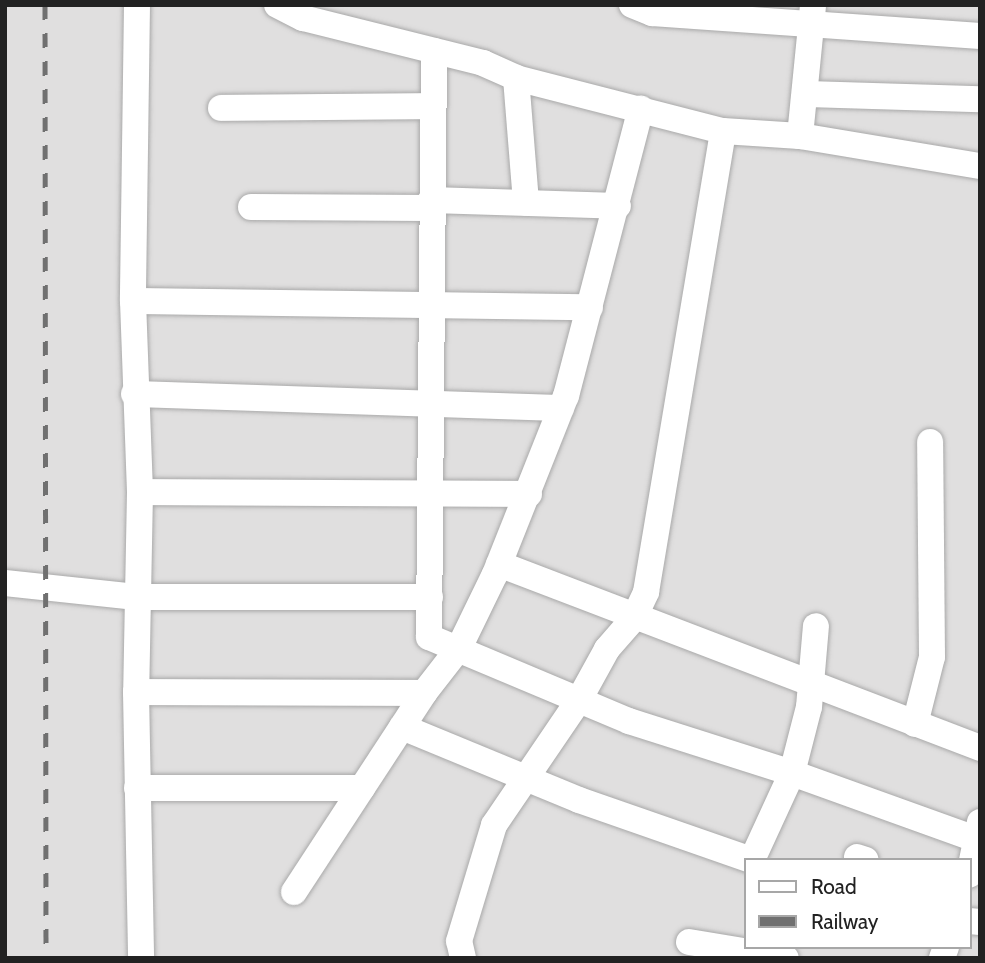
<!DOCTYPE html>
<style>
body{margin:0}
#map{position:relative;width:985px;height:963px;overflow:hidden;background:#f2efe9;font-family:Cabin,sans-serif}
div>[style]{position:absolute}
.residential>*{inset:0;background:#e0dfdf}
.roads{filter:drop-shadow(0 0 2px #a9a9a9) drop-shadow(0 0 2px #a9a9a9)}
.minor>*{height:26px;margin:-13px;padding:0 13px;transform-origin:13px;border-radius:13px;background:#fff}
.rail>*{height:5px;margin-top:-2.5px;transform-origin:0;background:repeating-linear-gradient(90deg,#707070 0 14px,transparent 0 28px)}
span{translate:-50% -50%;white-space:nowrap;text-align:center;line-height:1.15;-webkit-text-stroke:7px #fff;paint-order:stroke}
.frame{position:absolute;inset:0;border:7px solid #222;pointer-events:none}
.legend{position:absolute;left:744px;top:858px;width:228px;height:91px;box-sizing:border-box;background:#fff;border:2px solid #a7a7a7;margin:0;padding:9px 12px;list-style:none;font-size:21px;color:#222}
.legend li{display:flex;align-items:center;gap:14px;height:35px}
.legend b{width:35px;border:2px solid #a7a7a7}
</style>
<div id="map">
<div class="residential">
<i style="clip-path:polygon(evenodd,5px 5px,980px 5px,980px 958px,5px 958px,5px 5px,745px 860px,969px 860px,969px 947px,745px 947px,745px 860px)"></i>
</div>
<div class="roads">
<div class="minor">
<i style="left:137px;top:5px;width:296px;rotate:90.8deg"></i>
<i style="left:133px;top:301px;width:191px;rotate:87.9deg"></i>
<i style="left:140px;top:492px;width:200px;rotate:91.1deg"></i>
<i style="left:136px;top:692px;width:266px;rotate:88.9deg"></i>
<i style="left:277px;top:5px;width:29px;rotate:27deg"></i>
<i style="left:303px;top:18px;width:186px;rotate:14deg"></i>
<i style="left:483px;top:63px;width:36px;rotate:24deg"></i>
<i style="left:516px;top:78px;width:214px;rotate:14.4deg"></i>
<i style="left:723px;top:131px;width:77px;rotate:3.7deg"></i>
<i style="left:800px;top:136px;width:182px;rotate:9.5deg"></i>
<i style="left:632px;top:5px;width:22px;rotate:22deg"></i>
<i style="left:652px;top:13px;width:329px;rotate:4deg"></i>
<i style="left:434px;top:51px;width:586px;rotate:90.49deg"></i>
<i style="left:429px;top:637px;width:217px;rotate:22.8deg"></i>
<i style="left:629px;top:721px;width:171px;rotate:17.7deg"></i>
<i style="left:792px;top:773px;width:198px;rotate:19.8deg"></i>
<i style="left:516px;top:78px;width:125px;rotate:85.4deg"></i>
<i style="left:807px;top:94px;width:173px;rotate:1.7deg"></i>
<i style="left:221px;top:108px;width:210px;rotate:-0.5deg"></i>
<i style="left:800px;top:136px;width:132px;rotate:-84.3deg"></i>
<i style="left:431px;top:200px;width:187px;rotate:1.8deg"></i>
<i style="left:251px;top:207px;width:180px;rotate:0.3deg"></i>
<i style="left:133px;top:301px;width:457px;rotate:0.8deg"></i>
<i style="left:134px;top:394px;width:427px;rotate:1.9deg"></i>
<i style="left:140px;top:492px;width:389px;rotate:0.3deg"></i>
<i style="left:499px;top:564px;width:515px;rotate:20.93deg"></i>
<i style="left:5px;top:583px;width:132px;rotate:6.1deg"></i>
<i style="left:136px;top:597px;width:294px"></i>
<i style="left:136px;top:692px;width:288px;rotate:0.2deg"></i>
<i style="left:915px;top:724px;width:69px;rotate:-75.8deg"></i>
<i style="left:932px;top:657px;width:215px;rotate:-90.5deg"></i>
<i style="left:402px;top:727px;width:191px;rotate:22.4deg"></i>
<i style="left:579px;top:800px;width:182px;rotate:19.2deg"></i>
<i style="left:137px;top:788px;width:225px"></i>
<i style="left:857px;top:857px;width:9px;rotate:18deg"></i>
<i style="left:752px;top:860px;width:96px;rotate:-65.3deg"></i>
<i style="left:792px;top:773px;width:68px;rotate:-75.6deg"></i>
<i style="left:809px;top:707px;width:81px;rotate:-85.1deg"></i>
<i style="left:969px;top:875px;width:54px;rotate:-78.3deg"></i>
<i style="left:294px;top:892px;width:238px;rotate:-56.8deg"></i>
<i style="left:424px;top:693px;width:57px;rotate:-52.1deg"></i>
<i style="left:459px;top:648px;width:82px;rotate:-64.1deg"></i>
<i style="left:495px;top:574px;width:192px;rotate:-68.3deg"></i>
<i style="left:566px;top:396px;width:297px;rotate:-75.4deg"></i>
<i style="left:969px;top:921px;width:11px;rotate:5deg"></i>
<i style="left:689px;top:942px;width:98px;rotate:9.4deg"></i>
<i style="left:463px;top:958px;width:17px;rotate:-103deg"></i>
<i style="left:459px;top:941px;width:121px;rotate:-73.2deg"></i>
<i style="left:494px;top:825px;width:151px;rotate:-55.8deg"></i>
<i style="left:579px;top:700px;width:58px;rotate:-61.2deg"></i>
<i style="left:607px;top:649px;width:41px;rotate:-48.9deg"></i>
<i style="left:634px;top:618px;width:29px;rotate:-65deg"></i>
<i style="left:646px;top:592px;width:467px;rotate:-80.5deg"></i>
<i style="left:942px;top:958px;width:12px;rotate:-70deg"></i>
</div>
</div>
<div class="rail">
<i style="left:45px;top:5px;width:953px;rotate:89.94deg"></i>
</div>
<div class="frame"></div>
<ul class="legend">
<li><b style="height:9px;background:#fff"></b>Road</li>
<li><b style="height:9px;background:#707070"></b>Railway</li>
</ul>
</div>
